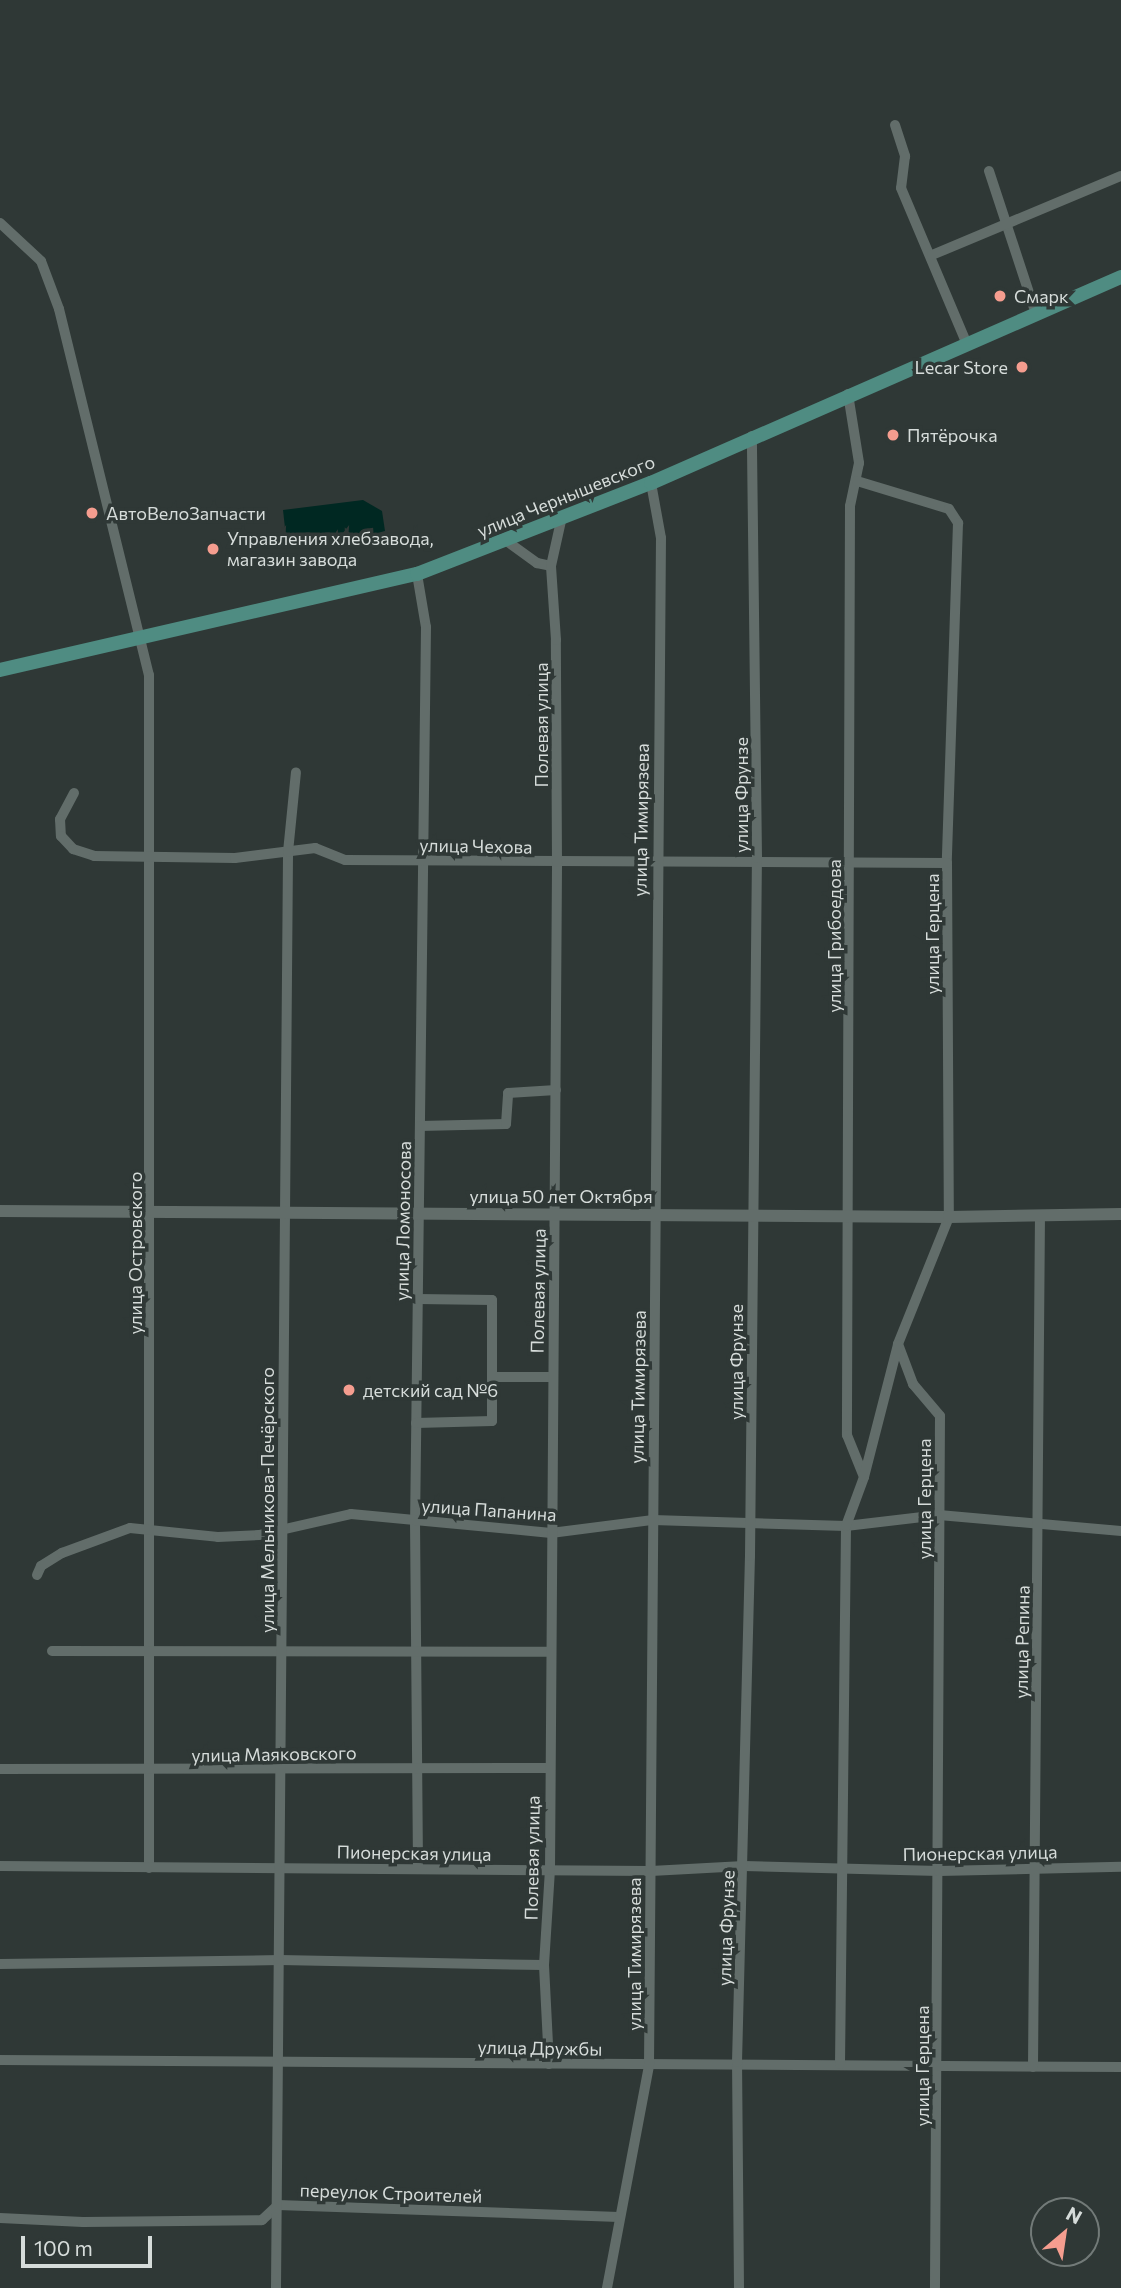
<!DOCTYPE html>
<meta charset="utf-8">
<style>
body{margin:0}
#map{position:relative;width:1121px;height:2288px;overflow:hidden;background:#2f3836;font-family:Commissioner,sans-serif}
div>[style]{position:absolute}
.water>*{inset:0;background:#002822}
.minor>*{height:10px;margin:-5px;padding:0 5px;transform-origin:5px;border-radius:5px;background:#626d6a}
.tertiary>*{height:12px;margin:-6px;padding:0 6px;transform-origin:6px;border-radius:6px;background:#626d6a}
.secondary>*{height:14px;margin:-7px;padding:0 7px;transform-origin:7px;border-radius:7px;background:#4f8c82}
.dots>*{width:19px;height:19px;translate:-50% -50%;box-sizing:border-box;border:4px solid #2f3836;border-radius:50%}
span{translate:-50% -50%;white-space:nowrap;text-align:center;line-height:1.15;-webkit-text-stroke:7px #2f3836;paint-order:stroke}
.poi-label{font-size:18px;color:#d6dcda}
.left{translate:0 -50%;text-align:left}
.right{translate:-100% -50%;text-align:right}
.street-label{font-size:18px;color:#d6dcda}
.north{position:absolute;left:1030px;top:2197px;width:70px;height:70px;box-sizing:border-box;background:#2f3836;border:2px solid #727a78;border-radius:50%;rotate:29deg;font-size:19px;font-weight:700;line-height:28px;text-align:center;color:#d6dcda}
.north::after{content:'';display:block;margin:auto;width:24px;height:32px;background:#f59d8f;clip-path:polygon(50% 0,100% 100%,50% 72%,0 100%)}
.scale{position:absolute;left:21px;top:2236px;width:131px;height:32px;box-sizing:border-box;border:4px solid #d6dcda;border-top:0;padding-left:9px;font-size:21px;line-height:24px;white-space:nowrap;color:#d6dcda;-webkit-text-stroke:5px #2f3836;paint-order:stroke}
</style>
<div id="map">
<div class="water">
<i style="clip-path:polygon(363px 500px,382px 511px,385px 531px,358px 538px,292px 541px,286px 537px,283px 510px)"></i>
</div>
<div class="minor">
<i style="left:895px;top:125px;width:33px;rotate:72deg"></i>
<i style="left:905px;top:156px;width:32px;rotate:97deg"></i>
<i style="left:901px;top:188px;width:169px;rotate:67.1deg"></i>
<i style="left:989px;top:171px;width:151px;rotate:71.8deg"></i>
<i style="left:0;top:223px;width:56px;rotate:42.8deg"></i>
<i style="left:41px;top:261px;width:51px;rotate:69.4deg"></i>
<i style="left:59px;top:309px;width:377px;rotate:76.2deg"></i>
<i style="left:149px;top:675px;width:1193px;rotate:90deg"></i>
<i style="left:932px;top:255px;width:205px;rotate:-22.7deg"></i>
<i style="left:848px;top:394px;width:70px;rotate:80.9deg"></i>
<i style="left:859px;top:463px;width:44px;rotate:101.8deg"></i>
<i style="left:850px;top:506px;width:929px;rotate:90.19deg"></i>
<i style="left:847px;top:1435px;width:45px;rotate:68deg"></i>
<i style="left:857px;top:481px;width:96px;rotate:16.9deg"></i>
<i style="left:949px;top:509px;width:17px;rotate:57deg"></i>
<i style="left:958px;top:523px;width:340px;rotate:91.9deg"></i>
<i style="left:947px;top:863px;width:354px;rotate:89.7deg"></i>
<i style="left:949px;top:1217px;width:137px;rotate:111.9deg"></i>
<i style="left:898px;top:1344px;width:43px;rotate:69.4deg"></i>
<i style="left:913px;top:1384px;width:42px;rotate:49.8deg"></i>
<i style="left:940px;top:1416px;width:872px;rotate:90.33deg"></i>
<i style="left:508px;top:542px;width:36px;rotate:36deg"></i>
<i style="left:537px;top:563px;width:14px;rotate:12deg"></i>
<i style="left:417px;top:574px;width:54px;rotate:80.4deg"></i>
<i style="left:426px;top:627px;width:894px;rotate:90.7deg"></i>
<i style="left:415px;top:1521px;width:348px;rotate:89.5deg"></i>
<i style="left:74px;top:793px;width:30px;rotate:118deg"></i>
<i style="left:60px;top:819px;width:17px;rotate:87deg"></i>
<i style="left:61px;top:836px;width:18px;rotate:47deg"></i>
<i style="left:73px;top:849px;width:22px;rotate:18deg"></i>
<i style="left:94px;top:856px;width:141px;rotate:0.8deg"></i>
<i style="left:235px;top:858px;width:81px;rotate:-7.1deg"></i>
<i style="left:315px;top:848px;width:32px;rotate:22deg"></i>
<i style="left:345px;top:860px;width:602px;rotate:0.29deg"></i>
<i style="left:420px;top:1126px;width:86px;rotate:-1.3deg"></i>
<i style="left:506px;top:1124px;width:31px;rotate:-86deg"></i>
<i style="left:508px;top:1093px;width:48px;rotate:-3.6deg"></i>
<i style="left:492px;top:1377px;width:61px"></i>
<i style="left:416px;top:1423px;width:76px;rotate:-1.5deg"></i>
<i style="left:492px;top:1421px;width:121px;rotate:-90deg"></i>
<i style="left:492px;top:1300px;width:74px;rotate:-179.2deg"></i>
<i style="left:37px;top:1575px;width:10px;rotate:-66deg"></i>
<i style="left:41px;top:1566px;width:25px;rotate:-32deg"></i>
<i style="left:62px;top:1553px;width:72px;rotate:-20.2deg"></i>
<i style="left:130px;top:1528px;width:88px;rotate:5.8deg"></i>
<i style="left:218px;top:1537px;width:41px;rotate:-2.8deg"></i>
<i style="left:259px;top:1535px;width:94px;rotate:-12.9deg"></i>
<i style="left:351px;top:1514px;width:201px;rotate:5.4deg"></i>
<i style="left:551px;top:1533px;width:103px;rotate:-7.3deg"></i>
<i style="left:653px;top:1520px;width:193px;rotate:1.8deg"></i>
<i style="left:846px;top:1526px;width:94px;rotate:-6.7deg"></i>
<i style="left:939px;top:1515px;width:183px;rotate:5deg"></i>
<i style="left:52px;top:1651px;width:498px;rotate:0.1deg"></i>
<i style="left:0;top:1769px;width:549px;rotate:-0.1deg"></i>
<i style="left:0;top:1866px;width:651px;rotate:0.44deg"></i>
<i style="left:651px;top:1871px;width:93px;rotate:-3.1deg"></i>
<i style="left:744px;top:1866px;width:195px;rotate:1.5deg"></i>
<i style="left:939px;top:1871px;width:182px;rotate:-1.3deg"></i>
<i style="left:0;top:1964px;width:280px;rotate:-0.8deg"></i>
<i style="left:280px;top:1960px;width:264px;rotate:1.1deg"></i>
<i style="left:0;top:2060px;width:1121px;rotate:0.36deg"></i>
<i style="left:549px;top:2064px;width:99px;rotate:-92.9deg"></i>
<i style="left:544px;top:1965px;width:95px;rotate:-86.4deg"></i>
<i style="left:550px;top:1870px;width:1008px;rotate:-89.6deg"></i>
<i style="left:557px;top:862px;width:222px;rotate:-90.3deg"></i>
<i style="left:556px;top:640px;width:74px;rotate:-93.9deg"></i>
<i style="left:551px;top:566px;width:46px;rotate:-77.5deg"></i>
<i style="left:840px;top:2064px;width:538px;rotate:-89.36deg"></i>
<i style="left:846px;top:1526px;width:52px;rotate:-69.8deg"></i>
<i style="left:864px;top:1477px;width:136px;rotate:-75.6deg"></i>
<i style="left:1033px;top:2067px;width:850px;rotate:-89.53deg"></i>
<i style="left:0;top:2218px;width:83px;rotate:2.8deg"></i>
<i style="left:83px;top:2222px;width:179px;rotate:-0.6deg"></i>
<i style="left:262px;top:2220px;width:22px;rotate:-43deg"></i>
<i style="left:278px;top:2205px;width:341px;rotate:2deg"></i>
<i style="left:276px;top:2288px;width:1436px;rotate:-89.52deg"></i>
<i style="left:288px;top:852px;width:80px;rotate:-84.3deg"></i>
<i style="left:607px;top:2288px;width:227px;rotate:-79.3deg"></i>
<i style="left:649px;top:2065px;width:1527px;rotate:-89.55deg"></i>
<i style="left:661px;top:538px;width:56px;rotate:-100.3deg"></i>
<i style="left:739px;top:2288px;width:226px;rotate:-90.5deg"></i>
<i style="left:737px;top:2062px;width:506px;rotate:-88.53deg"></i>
<i style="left:750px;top:1556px;width:698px;rotate:-89.43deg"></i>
<i style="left:757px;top:858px;width:422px;rotate:-90.7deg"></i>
</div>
<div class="tertiary">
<i style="left:0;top:1211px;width:949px;rotate:0.36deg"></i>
<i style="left:949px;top:1217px;width:172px;rotate:-1deg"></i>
</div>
<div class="secondary">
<i style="left:0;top:670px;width:428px;rotate:-13deg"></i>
<i style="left:417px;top:574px;width:251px;rotate:-21.3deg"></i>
<i style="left:651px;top:483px;width:513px;rotate:-23.67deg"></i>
</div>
<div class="dots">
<i style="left:1000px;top:296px;background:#f59d8f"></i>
<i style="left:1022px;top:367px;background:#f59d8f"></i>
<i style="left:893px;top:435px;background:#f59d8f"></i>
<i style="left:92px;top:513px;background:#f59d8f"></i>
<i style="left:213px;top:549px;background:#f59d8f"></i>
<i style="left:349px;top:1390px;background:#f59d8f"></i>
</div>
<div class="poi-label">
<span class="left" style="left:1014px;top:296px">Смарк</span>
<span class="right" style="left:1008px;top:367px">Lecar Store</span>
<span class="left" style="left:907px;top:435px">Пятёрочка</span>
<span class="left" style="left:106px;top:513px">АвтоВелоЗапчасти</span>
<span class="left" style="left:227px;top:549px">Управления хлебзавода,<br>магазин завода</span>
<span class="left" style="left:363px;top:1390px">детский сад №6</span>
</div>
<div class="street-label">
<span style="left:566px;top:496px;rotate:-22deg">улица Чернышевского</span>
<span style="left:541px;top:725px;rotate:-90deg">Полевая улица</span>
<span style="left:741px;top:795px;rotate:-90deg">улица Фрунзе</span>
<span style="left:641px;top:820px;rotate:-89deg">улица Тимирязева</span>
<span style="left:476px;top:846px;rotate:1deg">улица Чехова</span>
<span style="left:932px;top:934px;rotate:-90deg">улица Герцена</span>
<span style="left:834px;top:936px;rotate:-90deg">улица Грибоедова</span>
<span style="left:561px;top:1196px">улица 50 лет Октября</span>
<span style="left:403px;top:1221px;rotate:-89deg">улица Ломоносова</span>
<span style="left:135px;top:1253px;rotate:-90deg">улица Островского</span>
<span style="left:538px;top:1291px;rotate:-89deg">Полевая улица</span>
<span style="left:736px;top:1362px;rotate:-90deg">улица Фрунзе</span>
<span style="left:638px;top:1387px;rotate:-89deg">улица Тимирязева</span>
<span style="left:924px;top:1499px;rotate:-90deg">улица Герцена</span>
<span style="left:267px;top:1500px;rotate:-90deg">улица Мельникова-Печёрского</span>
<span style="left:489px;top:1510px;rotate:4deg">улица Папанина</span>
<span style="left:1022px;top:1642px;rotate:-89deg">улица Репина</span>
<span style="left:274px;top:1754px;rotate:-1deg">улица Маяковского</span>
<span style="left:414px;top:1853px;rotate:1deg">Пионерская улица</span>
<span style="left:980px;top:1853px;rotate:-1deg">Пионерская улица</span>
<span style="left:532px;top:1858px;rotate:-89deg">Полевая улица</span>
<span style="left:726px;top:1928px;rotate:-88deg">улица Фрунзе</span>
<span style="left:634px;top:1954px;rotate:-90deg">улица Тимирязева</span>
<span style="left:540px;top:2048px;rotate:1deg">улица Дружбы</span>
<span style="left:922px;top:2066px;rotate:-90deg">улица Герцена</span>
<span style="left:391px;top:2193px;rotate:2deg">переулок Строителей</span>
</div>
<div class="north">N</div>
<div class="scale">100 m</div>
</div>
